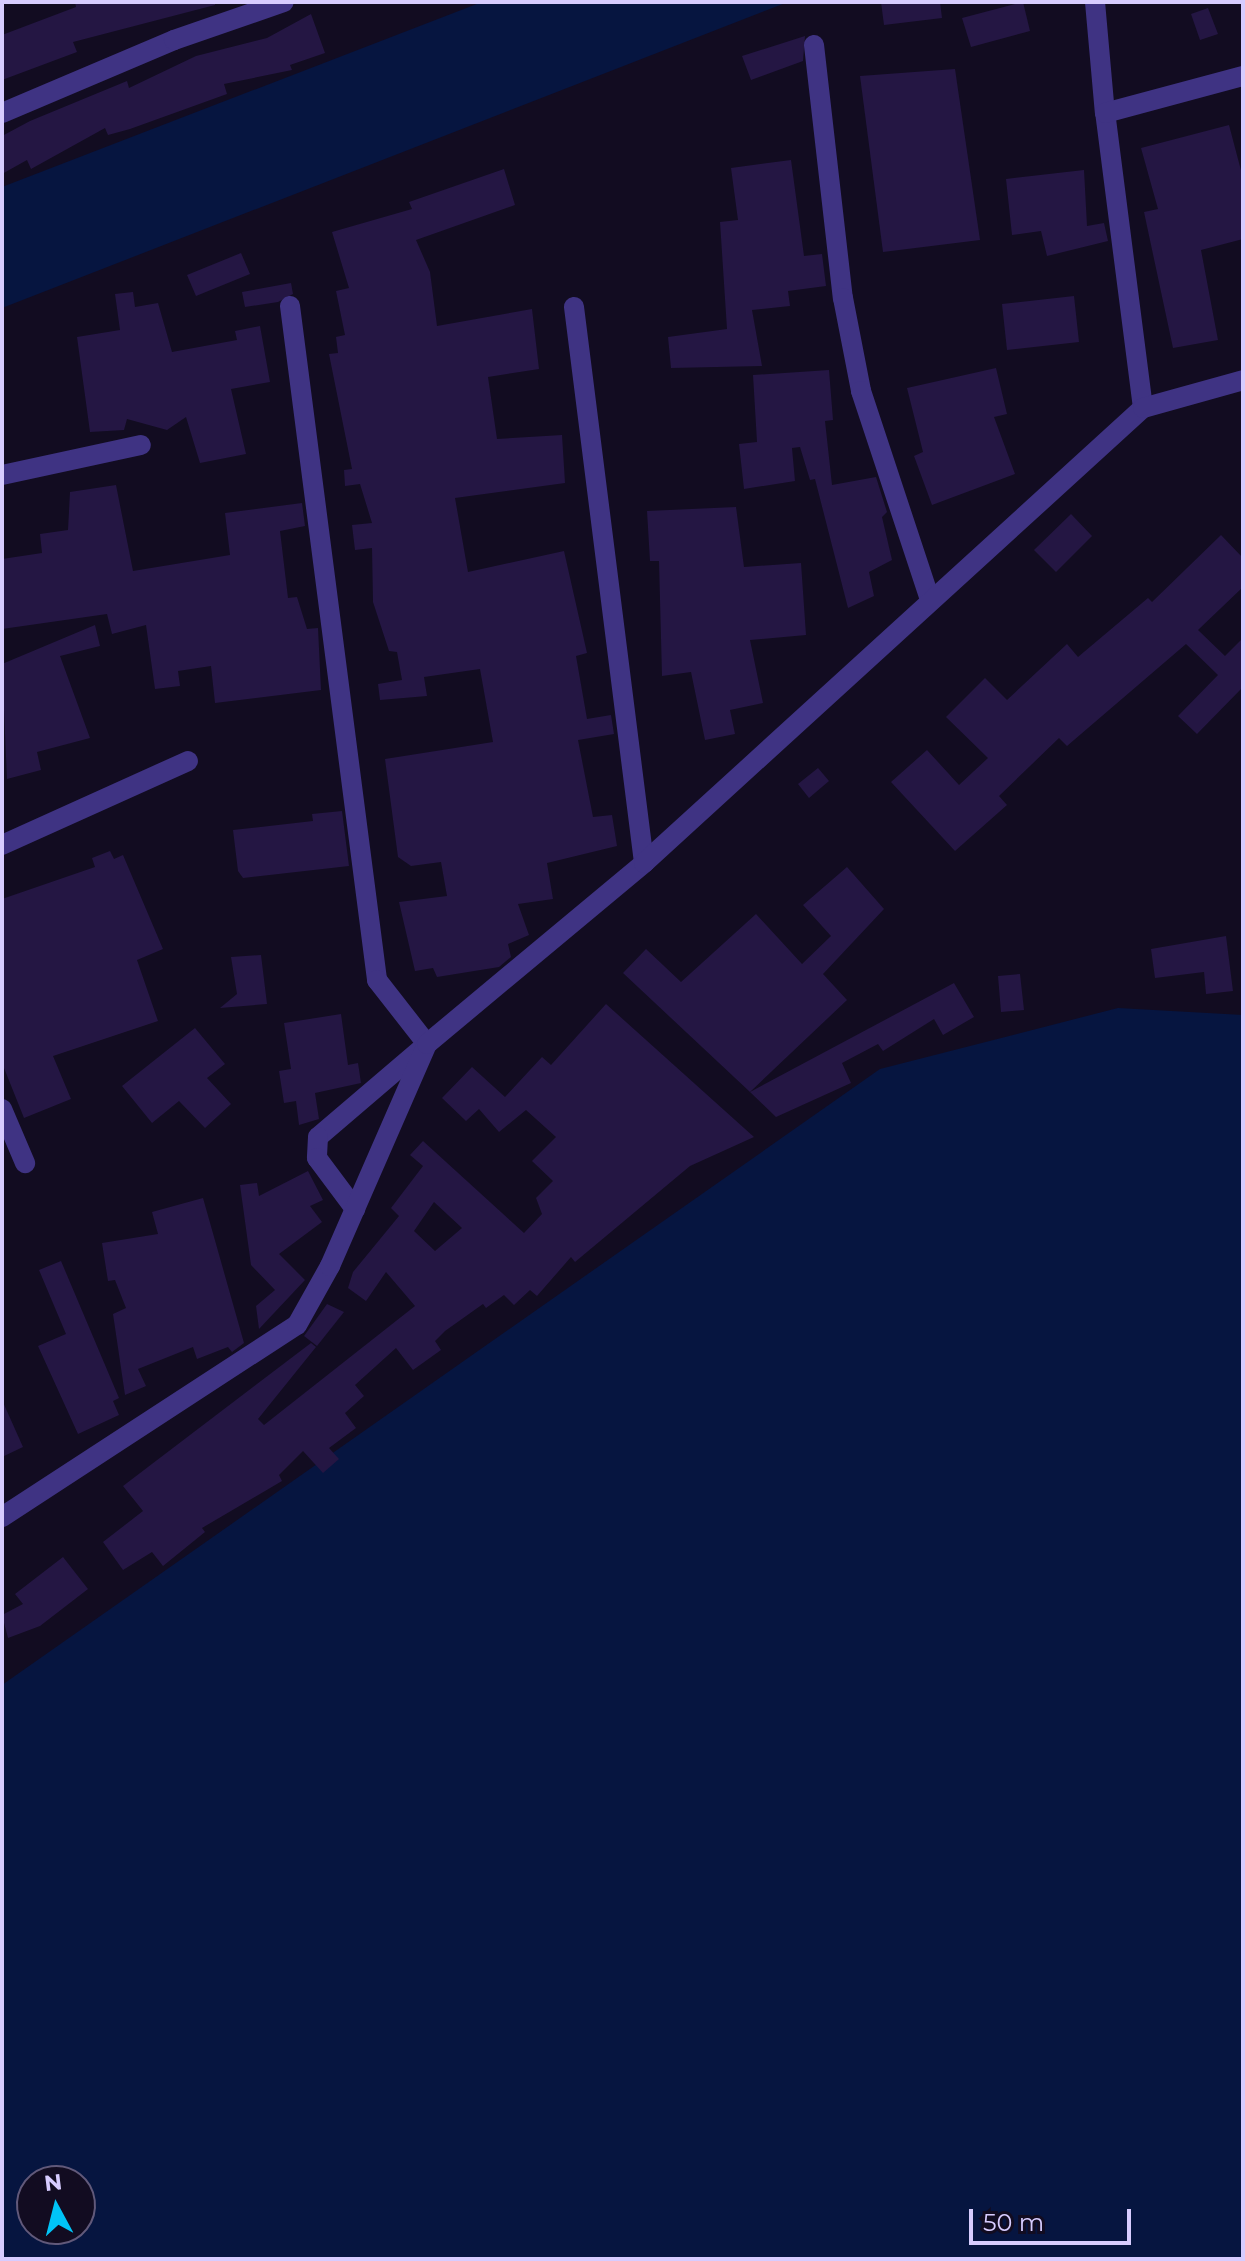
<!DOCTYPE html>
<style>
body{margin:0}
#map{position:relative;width:1245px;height:2261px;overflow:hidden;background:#120c21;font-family:Montserrat,sans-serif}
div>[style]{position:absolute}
.water>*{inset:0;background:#061540}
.building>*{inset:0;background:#241643}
.minor>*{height:20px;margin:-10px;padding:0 10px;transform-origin:10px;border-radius:10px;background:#3f3383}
span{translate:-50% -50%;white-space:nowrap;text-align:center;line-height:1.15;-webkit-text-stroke:6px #120c21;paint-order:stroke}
.frame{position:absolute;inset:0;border:4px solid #d7ccff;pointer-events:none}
.north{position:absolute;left:16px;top:2165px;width:80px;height:80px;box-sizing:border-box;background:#120c21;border:2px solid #61597a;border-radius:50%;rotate:353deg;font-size:22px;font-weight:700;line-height:32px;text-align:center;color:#d7ccff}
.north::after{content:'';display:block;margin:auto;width:28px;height:36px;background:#00c4f7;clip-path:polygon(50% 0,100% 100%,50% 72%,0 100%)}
.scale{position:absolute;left:969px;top:2209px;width:162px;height:36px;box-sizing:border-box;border:4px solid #d7ccff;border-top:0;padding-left:10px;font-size:24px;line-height:28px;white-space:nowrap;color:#d7ccff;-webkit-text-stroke:6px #120c21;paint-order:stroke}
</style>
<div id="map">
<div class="water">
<i style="clip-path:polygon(482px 2px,788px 2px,2px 308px,2px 187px)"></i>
<i style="clip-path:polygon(evenodd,1118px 1008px,1243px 1015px,1243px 2259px,2px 2259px,2px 1685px,880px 1069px,1118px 1008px,32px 2181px,80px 2181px,80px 2229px,32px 2229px,32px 2181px)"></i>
</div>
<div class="building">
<i style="clip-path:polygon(75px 2px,215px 2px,215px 5px,73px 42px,77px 52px,2px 80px,2px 35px,76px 7px)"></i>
<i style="clip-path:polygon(881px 2px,940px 2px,942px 18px,884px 25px)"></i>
<i style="clip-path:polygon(1023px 2px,1030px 31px,971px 47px,962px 18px)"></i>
<i style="clip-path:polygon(1208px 8px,1218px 34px,1200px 40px,1191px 14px)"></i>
<i style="clip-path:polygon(311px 14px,325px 53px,290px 65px,292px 70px,224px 84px,227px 94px,130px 129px,108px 135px,105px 128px,31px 169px,27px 160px,2px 174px,2px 136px,30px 121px,127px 81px,129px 88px,196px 56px,267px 38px)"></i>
<i style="clip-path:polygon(805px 36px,803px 61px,751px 80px,742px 56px)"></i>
<i style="clip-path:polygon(955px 69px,980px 240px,883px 252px,860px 76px)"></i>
<i style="clip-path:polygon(1229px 125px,1243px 178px,1243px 239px,1201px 250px,1218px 340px,1173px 348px,1144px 212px,1158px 209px,1141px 148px)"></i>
<i style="clip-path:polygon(791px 160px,804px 256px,822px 254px,826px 286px,788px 291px,790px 306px,752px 310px,762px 366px,671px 368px,668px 337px,727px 329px,720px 222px,738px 220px,731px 168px)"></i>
<i style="clip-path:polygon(504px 169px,515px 205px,416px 240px,430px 272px,437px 326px,532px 309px,539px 369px,488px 377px,497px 439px,562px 435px,565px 483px,455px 498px,468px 572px,564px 551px,587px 653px,576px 656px,587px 719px,611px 715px,614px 734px,578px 740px,593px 817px,612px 815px,617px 846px,547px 863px,553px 899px,518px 904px,529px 935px,508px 944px,511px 957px,499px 967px,437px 977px,433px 968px,415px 971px,399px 902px,447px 896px,441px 862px,411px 866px,398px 857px,385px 759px,493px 742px,480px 669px,424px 677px,427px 696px,380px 700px,378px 684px,402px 680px,397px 652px,389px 651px,373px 602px,372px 548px,355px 550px,352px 525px,372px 523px,360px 484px,345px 486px,344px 470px,352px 469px,329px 354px,338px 353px,336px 337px,345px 335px,336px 291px,349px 288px,332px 232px,412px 209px,409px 202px)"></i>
<i style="clip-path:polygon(1084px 170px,1087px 226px,1104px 223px,1108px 241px,1047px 256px,1041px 231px,1012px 235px,1006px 179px)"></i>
<i style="clip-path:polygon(241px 253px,250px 274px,196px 296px,187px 275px)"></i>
<i style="clip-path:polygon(291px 283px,293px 294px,278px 302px,245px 307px,242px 292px)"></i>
<i style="clip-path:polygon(133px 292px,135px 307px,158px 303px,172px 352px,237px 340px,235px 331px,260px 326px,270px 382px,231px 389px,246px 454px,200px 463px,186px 417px,167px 430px,127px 419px,124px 430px,90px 432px,77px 337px,120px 330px,115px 294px)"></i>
<i style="clip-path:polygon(1074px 296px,1079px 342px,1007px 350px,1002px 304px)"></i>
<i style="clip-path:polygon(996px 368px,1007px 414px,994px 417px,1015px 474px,932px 505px,914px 456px,923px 452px,907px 388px)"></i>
<i style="clip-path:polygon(829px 370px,833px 420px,825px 421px,832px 485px,876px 477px,887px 512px,882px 517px,892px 560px,869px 572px,874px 596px,848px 608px,815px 479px,810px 480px,800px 447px,792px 448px,795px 481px,744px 489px,739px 444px,757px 442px,753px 375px)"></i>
<i style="clip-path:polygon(116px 485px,133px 571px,230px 555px,225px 513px,302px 503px,305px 526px,280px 531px,288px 598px,297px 597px,307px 629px,318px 628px,321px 690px,215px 703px,211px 666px,178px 671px,180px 686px,155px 689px,146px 625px,112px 634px,107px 614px,2px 629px,2px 559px,42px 553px,40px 534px,68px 530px,70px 492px)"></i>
<i style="clip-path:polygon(736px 507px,744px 567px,801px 563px,806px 635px,750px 640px,763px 703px,730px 710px,735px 734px,705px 740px,691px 672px,662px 676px,659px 561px,650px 561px,647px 511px)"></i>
<i style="clip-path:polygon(1071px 514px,1092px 536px,1056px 572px,1034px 550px)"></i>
<i style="clip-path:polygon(1221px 535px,1243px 558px,1243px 587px,1198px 630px,1225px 656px,1243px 638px,1243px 687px,1197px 734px,1178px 716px,1218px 675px,1186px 644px,1067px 746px,1059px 738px,999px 796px,1007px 805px,955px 851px,891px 782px,927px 750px,959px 785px,988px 758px,946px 717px,985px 678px,1007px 700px,1067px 644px,1078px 657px,1148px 598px,1152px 602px)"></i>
<i style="clip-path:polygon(95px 625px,100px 646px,60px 656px,90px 738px,37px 752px,41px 770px,7px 779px,2px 664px)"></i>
<i style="clip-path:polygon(818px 768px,829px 781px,809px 798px,798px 784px)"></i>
<i style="clip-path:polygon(342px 811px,349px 866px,243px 878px,238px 871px,233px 830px,313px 821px,312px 814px)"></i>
<i style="clip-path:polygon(110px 851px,114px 859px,123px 855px,163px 949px,137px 960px,158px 1021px,53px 1056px,71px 1099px,24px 1118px,2px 1063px,2px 899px,95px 867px,92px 858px)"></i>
<i style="clip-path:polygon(847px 867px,884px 909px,823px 974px,847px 1000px,750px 1092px,623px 973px,646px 949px,681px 982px,756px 914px,802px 964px,831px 936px,803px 905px)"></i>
<i style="clip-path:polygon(1226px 936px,1233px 991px,1206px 994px,1204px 972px,1155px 978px,1151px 949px)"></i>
<i style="clip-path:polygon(261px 955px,267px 1004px,220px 1008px,237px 994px,231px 957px)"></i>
<i style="clip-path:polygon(1020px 974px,1024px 1010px,1001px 1012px,998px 976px)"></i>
<i style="clip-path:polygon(954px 983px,974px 1017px,943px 1035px,934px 1019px,883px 1051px,878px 1044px,842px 1063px,851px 1083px,776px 1117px,750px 1092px)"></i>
<i style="clip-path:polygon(evenodd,606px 1004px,754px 1137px,690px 1166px,575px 1262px,571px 1257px,537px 1296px,530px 1290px,514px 1305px,504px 1295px,486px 1308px,483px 1304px,445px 1331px,435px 1341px,441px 1350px,413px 1370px,396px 1348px,355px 1385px,364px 1396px,345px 1413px,356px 1428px,329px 1448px,339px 1459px,323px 1473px,303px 1451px,279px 1475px,282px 1481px,202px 1528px,205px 1532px,163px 1566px,152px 1552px,123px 1570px,103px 1542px,143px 1511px,123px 1486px,311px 1343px,316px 1347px,258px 1419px,264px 1425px,415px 1306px,386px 1272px,366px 1301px,348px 1288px,353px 1272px,399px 1216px,391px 1208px,423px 1166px,410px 1155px,423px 1141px,524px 1233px,542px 1214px,536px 1198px,553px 1181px,532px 1161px,556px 1137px,526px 1110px,499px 1132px,479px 1109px,466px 1121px,442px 1098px,472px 1067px,505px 1097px,542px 1057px,551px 1065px,606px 1004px,434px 1202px,462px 1228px,435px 1251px,414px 1231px,434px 1202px)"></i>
<i style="clip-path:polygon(341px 1014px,348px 1065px,358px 1063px,361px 1083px,315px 1093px,319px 1119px,299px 1125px,296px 1101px,284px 1103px,279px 1071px,291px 1069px,284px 1023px)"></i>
<i style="clip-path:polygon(195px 1028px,225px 1064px,207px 1078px,231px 1104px,205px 1128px,179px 1101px,152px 1123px,122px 1086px)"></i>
<i style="clip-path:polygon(308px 1171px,323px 1200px,310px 1206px,322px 1222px,279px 1254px,305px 1280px,259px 1329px,256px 1306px,275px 1290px,251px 1265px,240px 1185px,257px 1183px,259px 1196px)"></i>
<i style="clip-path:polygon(203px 1198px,244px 1343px,232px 1352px,228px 1347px,197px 1359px,193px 1347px,138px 1369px,146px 1386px,125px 1395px,113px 1314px,126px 1308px,115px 1280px,108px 1281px,102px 1243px,158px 1234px,152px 1212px)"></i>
<i style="clip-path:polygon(61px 1261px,119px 1398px,113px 1401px,119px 1415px,78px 1434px,38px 1346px,66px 1334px,39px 1270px)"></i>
<i style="clip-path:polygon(327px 1304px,344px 1312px,317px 1346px,304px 1336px)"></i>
<i style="clip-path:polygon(2px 1400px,23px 1447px,2px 1457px)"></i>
<i style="clip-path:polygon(63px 1557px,88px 1589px,40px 1626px,8px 1638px,2px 1615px,23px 1604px,15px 1594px)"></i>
</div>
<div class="minor">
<i style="left:1095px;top:2px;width:111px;rotate:84.9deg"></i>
<i style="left:814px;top:45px;width:255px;rotate:83.5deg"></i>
<i style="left:843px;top:298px;width:95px;rotate:79deg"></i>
<i style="left:861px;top:391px;width:220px;rotate:71.7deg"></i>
<i style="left:2px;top:113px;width:187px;rotate:-23deg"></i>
<i style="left:174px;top:40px;width:116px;rotate:-19.1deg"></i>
<i style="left:290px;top:306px;width:680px;rotate:82.64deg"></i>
<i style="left:377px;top:980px;width:81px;rotate:52deg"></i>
<i style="left:427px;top:1044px;width:143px;rotate:139.5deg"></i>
<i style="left:318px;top:1137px;width:21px;rotate:93deg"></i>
<i style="left:317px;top:1158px;width:64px;rotate:53.3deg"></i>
<i style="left:574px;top:307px;width:560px;rotate:82.82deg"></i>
<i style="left:1143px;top:408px;width:297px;rotate:-97.3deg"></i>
<i style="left:1105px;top:113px;width:143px;rotate:-15deg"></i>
<i style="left:2px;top:475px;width:142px;rotate:-12.2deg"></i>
<i style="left:2px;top:845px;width:204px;rotate:-24.3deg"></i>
<i style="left:2px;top:1109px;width:59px;rotate:66.9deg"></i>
<i style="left:2px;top:1517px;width:352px;rotate:-33.1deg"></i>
<i style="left:297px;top:1325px;width:68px;rotate:-60.8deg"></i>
<i style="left:330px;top:1266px;width:242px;rotate:-66.4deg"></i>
<i style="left:427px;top:1044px;width:283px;rotate:-39.8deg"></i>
<i style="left:644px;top:863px;width:675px;rotate:-42.36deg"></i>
<i style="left:1143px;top:408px;width:104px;rotate:-15.6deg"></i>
</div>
<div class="frame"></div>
<div class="north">N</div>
<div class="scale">50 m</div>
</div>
